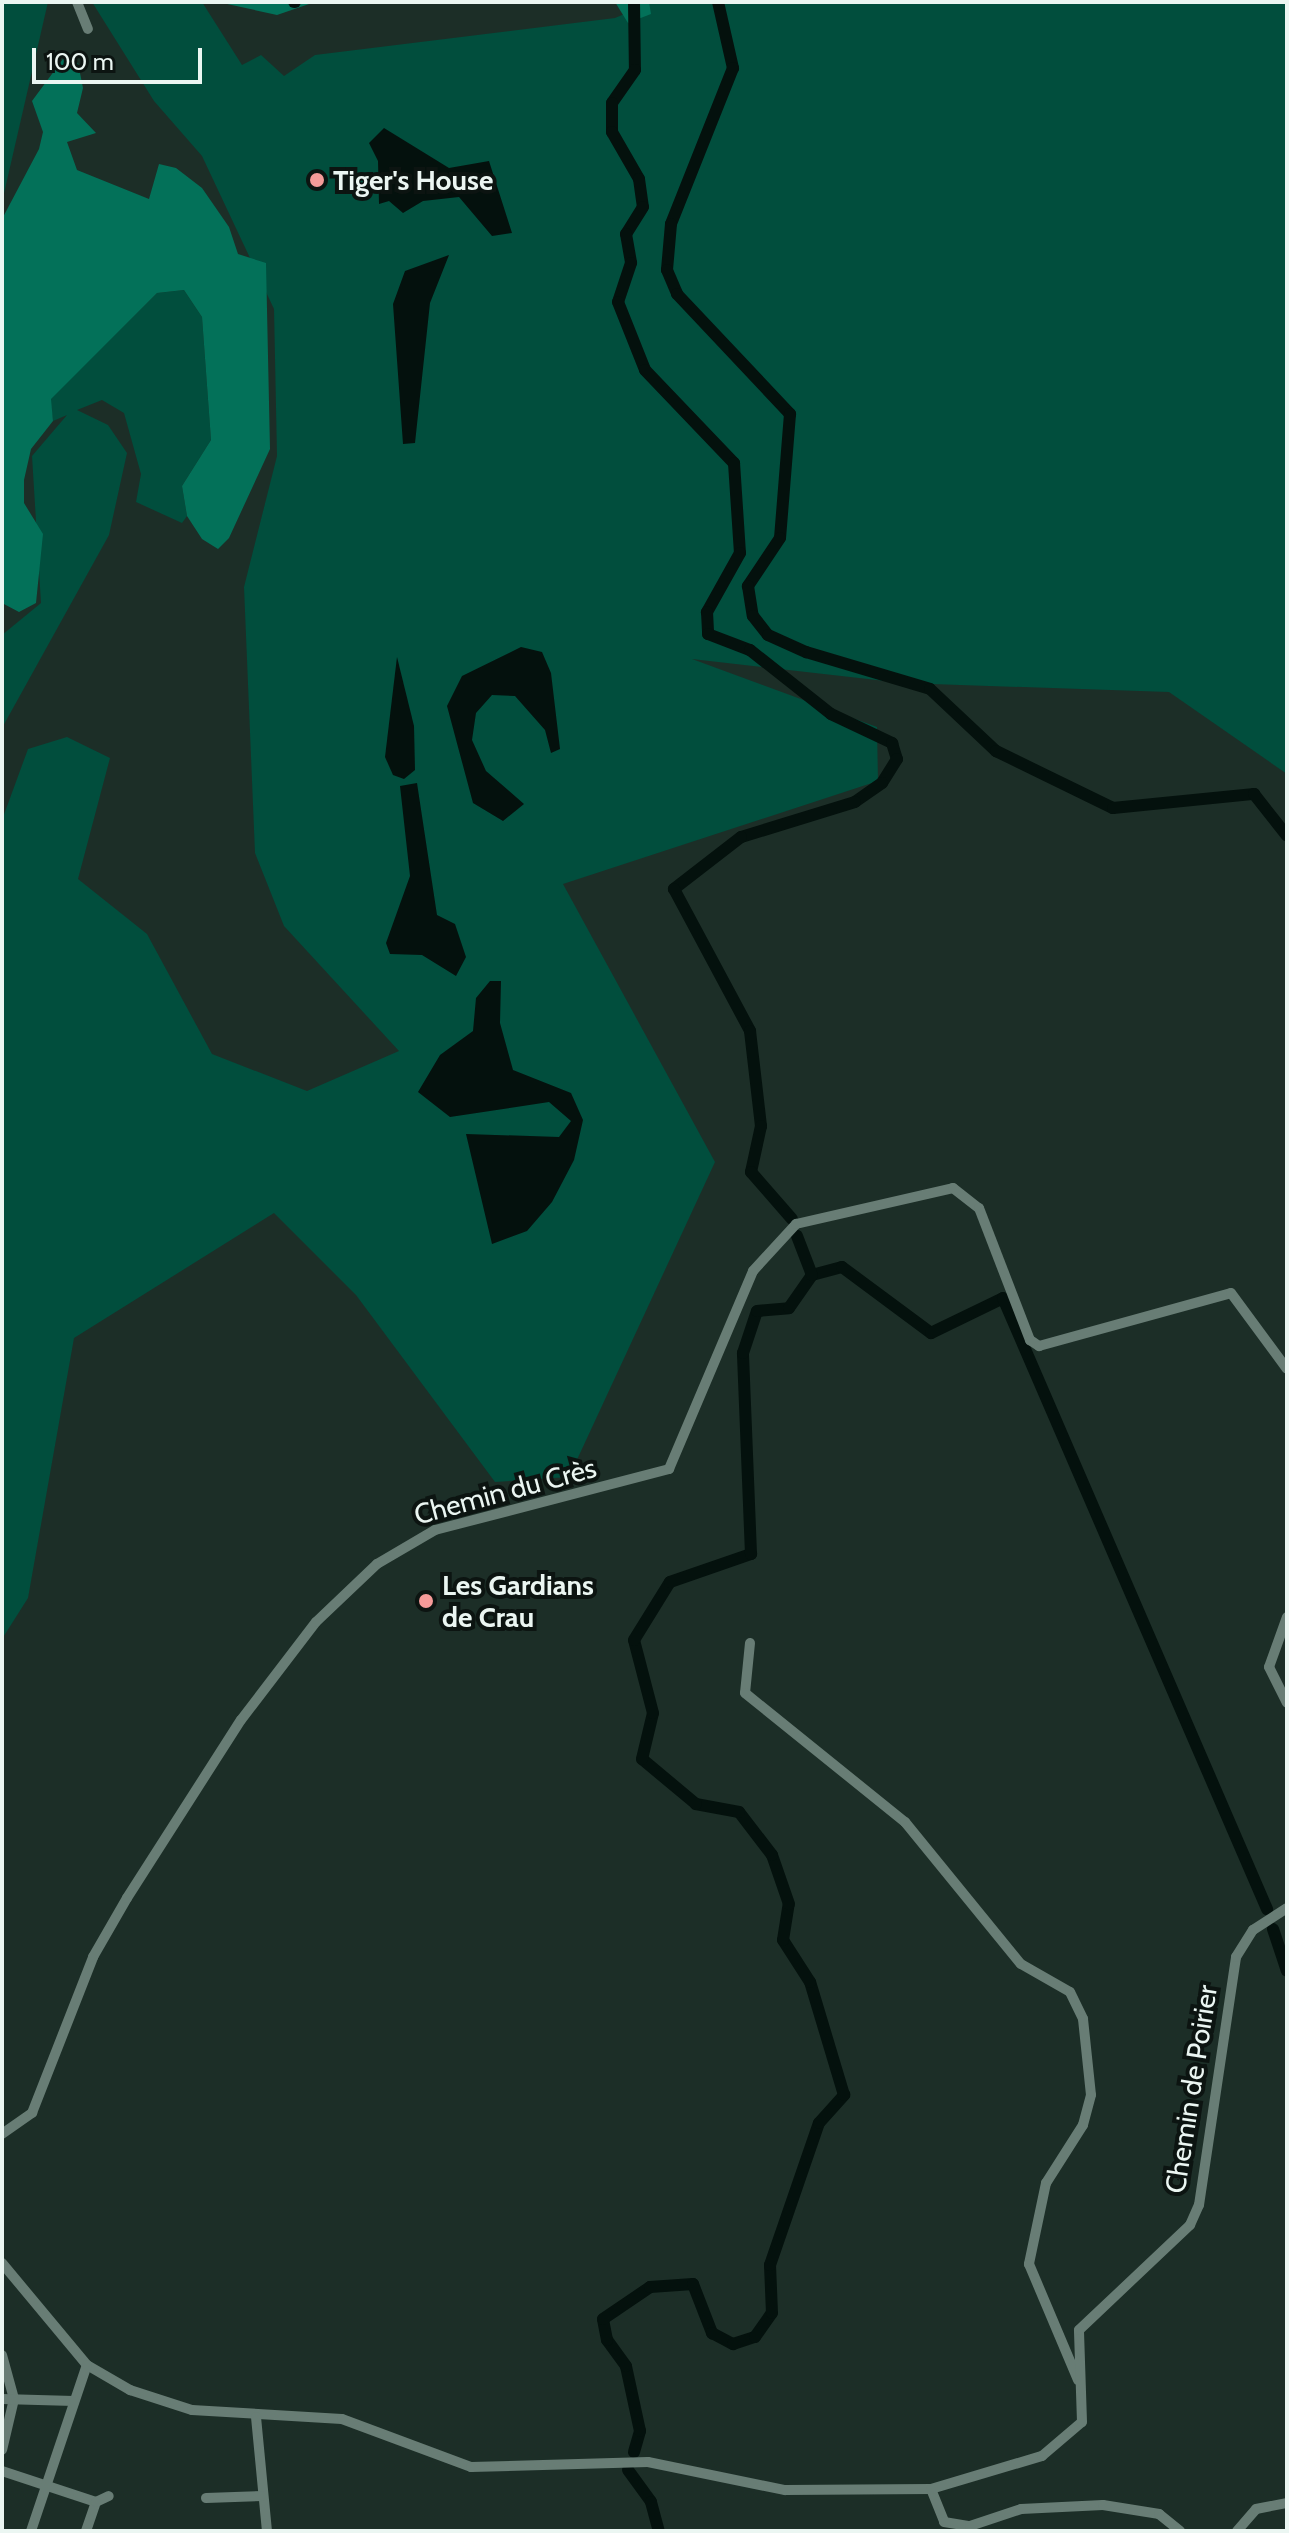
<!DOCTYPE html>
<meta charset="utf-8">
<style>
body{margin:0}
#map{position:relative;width:1289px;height:2533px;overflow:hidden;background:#1c2e27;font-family:Cabin,sans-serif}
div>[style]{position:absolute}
.green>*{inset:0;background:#014e3d}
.forest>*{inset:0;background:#037159}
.water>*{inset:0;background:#04110d}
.canal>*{height:12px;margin:-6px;padding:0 6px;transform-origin:6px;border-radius:6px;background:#04110d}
.street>*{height:10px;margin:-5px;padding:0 5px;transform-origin:5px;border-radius:5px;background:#687d75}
.dots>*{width:22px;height:22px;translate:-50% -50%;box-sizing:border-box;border:4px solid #0c1411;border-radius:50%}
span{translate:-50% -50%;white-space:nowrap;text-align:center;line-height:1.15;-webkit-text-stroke:8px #0c1411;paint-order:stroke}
.poi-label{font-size:28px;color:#ebf6f2;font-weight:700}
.left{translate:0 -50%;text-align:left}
.street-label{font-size:28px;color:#ebf6f2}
.frame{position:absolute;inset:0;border:4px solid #ebf6f2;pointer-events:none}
.scale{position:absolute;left:32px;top:48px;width:170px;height:36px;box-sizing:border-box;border:4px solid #ebf6f2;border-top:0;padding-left:10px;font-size:24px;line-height:28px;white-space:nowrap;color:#ebf6f2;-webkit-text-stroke:6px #0c1411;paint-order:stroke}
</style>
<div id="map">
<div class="green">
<i style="clip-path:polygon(2px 2px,48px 2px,2px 202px)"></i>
<i style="clip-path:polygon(92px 2px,202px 2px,242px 65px,261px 55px,284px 76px,315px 55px,615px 18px,653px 2px,1287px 2px,1287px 774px,1169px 692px,903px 683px,692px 659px,877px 727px,878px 781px,563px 884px,715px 1162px,569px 1477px,495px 1482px,356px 1295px,274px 1213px,74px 1338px,28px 1598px,2px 1639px,2px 820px,28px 749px,67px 737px,110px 758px,78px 879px,147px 934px,212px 1054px,307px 1091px,399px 1051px,284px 926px,255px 853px,244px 587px,277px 456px,274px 309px,202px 156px,154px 101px)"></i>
<i style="clip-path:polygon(184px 290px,202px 317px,211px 440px,182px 486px,187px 516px,182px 523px,136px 502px,141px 474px,124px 413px,102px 400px,77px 410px,108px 425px,127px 453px,109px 535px,2px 728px,2px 635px,41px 603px,32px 456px,67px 415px,53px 421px,50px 399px,157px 293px)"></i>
<i style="clip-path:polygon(1287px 1404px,1287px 1913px,1285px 1909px)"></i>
</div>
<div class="forest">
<i style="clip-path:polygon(218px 2px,315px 2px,277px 15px)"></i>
<i style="clip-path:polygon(615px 2px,649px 2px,651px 14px,628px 23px)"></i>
<i style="clip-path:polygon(63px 59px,78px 63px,83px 88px,77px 113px,96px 133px,67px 142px,77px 170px,149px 199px,159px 164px,176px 168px,202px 188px,229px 227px,238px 254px,266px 263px,270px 449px,229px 538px,218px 549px,202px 539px,187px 516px,182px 486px,211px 440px,202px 317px,184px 290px,157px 293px,51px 399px,53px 421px,31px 449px,24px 480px,24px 503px,43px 534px,36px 603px,19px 612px,2px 603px,2px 219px,39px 149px,43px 132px,32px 101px)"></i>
</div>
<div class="water">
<i style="clip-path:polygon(384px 128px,449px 168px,489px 161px,512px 233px,492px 236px,459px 197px,423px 201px,403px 213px,389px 201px,379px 204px,378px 161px,369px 143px)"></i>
<i style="clip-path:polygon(449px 255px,430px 303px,415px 443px,403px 444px,393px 304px,405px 271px)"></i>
<i style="clip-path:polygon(521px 647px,542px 652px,551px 673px,560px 749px,551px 753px,545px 730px,515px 696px,492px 695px,476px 713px,472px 740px,486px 771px,524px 804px,503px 821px,473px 803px,447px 706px,462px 676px)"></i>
<i style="clip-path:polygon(397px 657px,414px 726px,415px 770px,404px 779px,393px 775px,385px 757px)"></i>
<i style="clip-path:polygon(417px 783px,437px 915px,455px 924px,466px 957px,456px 976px,422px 955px,390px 954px,386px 943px,410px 876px,400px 786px)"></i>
<i style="clip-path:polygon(490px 981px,501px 981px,500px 1023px,513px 1070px,571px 1093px,583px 1120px,574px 1160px,552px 1202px,527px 1231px,492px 1244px,466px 1134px,559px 1137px,571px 1121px,549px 1102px,450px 1117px,418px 1092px,440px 1055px,473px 1031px,476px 998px)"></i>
</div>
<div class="canal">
<i style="left:294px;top:2px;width:1px"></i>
<i style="left:634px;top:2px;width:68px;rotate:89.2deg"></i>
<i style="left:635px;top:70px;width:40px;rotate:124.9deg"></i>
<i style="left:612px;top:103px;width:29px;rotate:90deg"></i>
<i style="left:612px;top:132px;width:54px;rotate:60.1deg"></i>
<i style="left:639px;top:179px;width:28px;rotate:82deg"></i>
<i style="left:643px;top:207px;width:32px;rotate:122deg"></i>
<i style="left:626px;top:234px;width:29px;rotate:80deg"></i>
<i style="left:631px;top:263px;width:41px;rotate:108.4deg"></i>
<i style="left:618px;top:302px;width:73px;rotate:68.3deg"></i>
<i style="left:645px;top:370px;width:129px;rotate:46.3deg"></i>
<i style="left:734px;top:463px;width:90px;rotate:86.2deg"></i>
<i style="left:740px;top:553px;width:68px;rotate:119.2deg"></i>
<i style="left:707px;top:612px;width:22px;rotate:87deg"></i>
<i style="left:708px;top:634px;width:45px;rotate:20.9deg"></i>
<i style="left:750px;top:650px;width:103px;rotate:38.3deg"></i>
<i style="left:831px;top:714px;width:68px;rotate:25.4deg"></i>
<i style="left:892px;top:743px;width:17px;rotate:73deg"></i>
<i style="left:897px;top:759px;width:28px;rotate:122deg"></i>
<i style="left:882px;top:783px;width:33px;rotate:145deg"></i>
<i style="left:855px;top:802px;width:119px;rotate:162.9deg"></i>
<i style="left:741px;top:837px;width:85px;rotate:142.2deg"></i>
<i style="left:674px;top:889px;width:161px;rotate:61.8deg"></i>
<i style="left:750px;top:1031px;width:96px;rotate:83.4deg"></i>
<i style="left:761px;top:1126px;width:47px;rotate:102.3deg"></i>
<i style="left:751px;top:1172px;width:62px;rotate:48.9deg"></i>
<i style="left:718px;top:2px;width:68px;rotate:77.2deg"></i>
<i style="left:733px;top:68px;width:168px;rotate:111.7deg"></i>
<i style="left:671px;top:224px;width:46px;rotate:95deg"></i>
<i style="left:667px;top:270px;width:26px;rotate:67deg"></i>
<i style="left:677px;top:294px;width:165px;rotate:46.7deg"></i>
<i style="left:790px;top:414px;width:124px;rotate:94.6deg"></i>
<i style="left:780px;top:538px;width:58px;rotate:123.7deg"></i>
<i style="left:748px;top:586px;width:30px;rotate:81deg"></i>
<i style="left:753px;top:616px;width:24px;rotate:52deg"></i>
<i style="left:768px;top:635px;width:42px;rotate:24.1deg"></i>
<i style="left:806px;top:652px;width:129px;rotate:16.6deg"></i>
<i style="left:930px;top:689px;width:91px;rotate:43.2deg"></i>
<i style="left:996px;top:751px;width:130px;rotate:26deg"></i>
<i style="left:1113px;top:808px;width:142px;rotate:-5.7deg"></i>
<i style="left:1254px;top:794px;width:53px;rotate:51.8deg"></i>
<i style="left:812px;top:1275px;width:31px;rotate:-15deg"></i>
<i style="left:842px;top:1267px;width:111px;rotate:36.6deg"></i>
<i style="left:931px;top:1333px;width:80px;rotate:-25.9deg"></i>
<i style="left:1003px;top:1298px;width:666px;rotate:66.63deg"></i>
<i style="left:1273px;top:1929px;width:44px;rotate:71.6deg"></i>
<i style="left:634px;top:2452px;width:22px;rotate:-74deg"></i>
<i style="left:640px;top:2431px;width:66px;rotate:-102.2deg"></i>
<i style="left:626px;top:2366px;width:32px;rotate:-126deg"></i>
<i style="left:607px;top:2340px;width:21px;rotate:-101deg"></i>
<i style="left:603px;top:2319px;width:57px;rotate:-34.2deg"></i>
<i style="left:650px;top:2287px;width:43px;rotate:-4deg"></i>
<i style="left:693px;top:2284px;width:53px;rotate:68.8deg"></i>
<i style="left:712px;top:2333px;width:24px;rotate:28deg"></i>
<i style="left:733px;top:2344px;width:23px;rotate:-18deg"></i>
<i style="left:755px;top:2337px;width:29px;rotate:-55deg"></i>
<i style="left:772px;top:2313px;width:48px;rotate:-92.4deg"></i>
<i style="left:770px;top:2265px;width:150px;rotate:-71deg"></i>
<i style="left:819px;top:2123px;width:38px;rotate:-48deg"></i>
<i style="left:844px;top:2095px;width:118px;rotate:-106.7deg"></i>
<i style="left:810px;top:1982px;width:50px;rotate:-122.7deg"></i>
<i style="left:783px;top:1940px;width:36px;rotate:-81deg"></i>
<i style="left:789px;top:1904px;width:52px;rotate:-109.1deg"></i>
<i style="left:772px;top:1855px;width:54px;rotate:-127.5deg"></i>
<i style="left:739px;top:1812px;width:44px;rotate:-169.5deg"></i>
<i style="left:696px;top:1804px;width:70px;rotate:-140.2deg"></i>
<i style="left:642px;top:1759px;width:47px;rotate:-76.6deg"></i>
<i style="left:653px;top:1713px;width:75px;rotate:-104.6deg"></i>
<i style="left:634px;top:1640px;width:68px;rotate:-58.2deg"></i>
<i style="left:670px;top:1582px;width:86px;rotate:-19.1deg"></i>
<i style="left:751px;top:1554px;width:201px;rotate:-92.3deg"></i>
<i style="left:743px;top:1353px;width:44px;rotate:-71.6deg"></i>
<i style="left:757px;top:1311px;width:32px;rotate:-5deg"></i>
<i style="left:789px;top:1308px;width:40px;rotate:-55.1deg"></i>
<i style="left:812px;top:1275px;width:42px;rotate:-111deg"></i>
<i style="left:628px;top:2470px;width:39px;rotate:54deg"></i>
<i style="left:651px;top:2502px;width:30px;rotate:75deg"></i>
</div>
<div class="street">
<i style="left:77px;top:2px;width:29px;rotate:68deg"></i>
<i style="left:1287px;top:1617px;width:53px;rotate:109.8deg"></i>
<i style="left:1269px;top:1667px;width:40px;rotate:63.4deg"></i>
<i style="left:750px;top:1643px;width:50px;rotate:95.7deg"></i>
<i style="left:745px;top:1693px;width:206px;rotate:38.9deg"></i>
<i style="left:905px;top:1822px;width:183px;rotate:50.8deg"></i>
<i style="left:1021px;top:1964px;width:56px;rotate:29.7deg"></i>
<i style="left:1070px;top:1992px;width:30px;rotate:64deg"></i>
<i style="left:1083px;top:2019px;width:76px;rotate:84deg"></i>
<i style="left:1091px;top:2095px;width:31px;rotate:105deg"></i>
<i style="left:1083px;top:2125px;width:69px;rotate:122.5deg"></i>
<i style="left:1046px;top:2183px;width:83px;rotate:101.9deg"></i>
<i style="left:1029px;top:2264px;width:126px;rotate:67.1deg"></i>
<i style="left:2px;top:2134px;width:37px;rotate:-35deg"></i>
<i style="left:32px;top:2113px;width:168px;rotate:-68.6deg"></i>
<i style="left:93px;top:1957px;width:68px;rotate:-60deg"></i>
<i style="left:127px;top:1898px;width:211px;rotate:-57.4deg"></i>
<i style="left:241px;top:1720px;width:123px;rotate:-52.6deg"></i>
<i style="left:316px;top:1622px;width:84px;rotate:-43.6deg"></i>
<i style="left:377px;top:1564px;width:67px;rotate:-30.4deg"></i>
<i style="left:435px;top:1530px;width:242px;rotate:-14.6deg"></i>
<i style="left:669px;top:1469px;width:215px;rotate:-67deg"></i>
<i style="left:753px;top:1271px;width:64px;rotate:-47.5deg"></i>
<i style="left:796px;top:1224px;width:161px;rotate:-12.9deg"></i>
<i style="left:953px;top:1188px;width:33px;rotate:38deg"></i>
<i style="left:979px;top:1208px;width:142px;rotate:68.9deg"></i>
<i style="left:1030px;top:1340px;width:11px;rotate:34deg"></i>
<i style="left:1039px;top:1346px;width:199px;rotate:-15.4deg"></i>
<i style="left:1231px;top:1293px;width:94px;rotate:53.6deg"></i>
<i style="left:2px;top:2263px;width:133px;rotate:50.2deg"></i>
<i style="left:87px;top:2365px;width:50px;rotate:30.2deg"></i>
<i style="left:130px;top:2390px;width:65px;rotate:17.9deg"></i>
<i style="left:192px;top:2410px;width:150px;rotate:3.4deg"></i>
<i style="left:342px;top:2419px;width:138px;rotate:20.4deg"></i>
<i style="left:471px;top:2467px;width:177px;rotate:-1.6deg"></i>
<i style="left:648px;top:2462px;width:140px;rotate:11.6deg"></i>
<i style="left:785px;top:2490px;width:146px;rotate:-0.4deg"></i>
<i style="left:931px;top:2489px;width:35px;rotate:68deg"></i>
<i style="left:2px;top:2355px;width:46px;rotate:74.7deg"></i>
<i style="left:14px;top:2399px;width:52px;rotate:103.2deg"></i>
<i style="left:2px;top:2399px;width:72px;rotate:1.6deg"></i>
<i style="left:256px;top:2417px;width:115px;rotate:84.5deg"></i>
<i style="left:2px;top:2471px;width:99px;rotate:18.3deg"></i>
<i style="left:931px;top:2489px;width:116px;rotate:-16.6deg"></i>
<i style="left:1042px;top:2456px;width:52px;rotate:-40.4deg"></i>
<i style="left:1082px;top:2422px;width:92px;rotate:-91.9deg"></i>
<i style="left:1079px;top:2330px;width:153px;rotate:-43.4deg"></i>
<i style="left:1190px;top:2225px;width:22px;rotate:-66deg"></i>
<i style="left:1199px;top:2205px;width:251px;rotate:-81.5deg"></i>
<i style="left:1236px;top:1957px;width:32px;rotate:-58deg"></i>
<i style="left:1253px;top:1930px;width:40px;rotate:-32.9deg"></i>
<i style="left:206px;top:2498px;width:57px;rotate:-2deg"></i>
<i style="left:944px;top:2522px;width:26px;rotate:9deg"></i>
<i style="left:970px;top:2526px;width:54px;rotate:-18.4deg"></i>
<i style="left:1021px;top:2509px;width:82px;rotate:-2.8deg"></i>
<i style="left:1103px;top:2505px;width:57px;rotate:9.1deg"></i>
<i style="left:1159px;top:2514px;width:27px;rotate:39deg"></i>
<i style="left:31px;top:2531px;width:175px;rotate:-71.4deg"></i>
<i style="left:86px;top:2531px;width:31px;rotate:-71deg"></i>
<i style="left:96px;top:2502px;width:14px;rotate:-25deg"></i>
<i style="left:1237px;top:2531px;width:29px;rotate:-49deg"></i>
<i style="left:1256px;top:2509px;width:32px;rotate:-11deg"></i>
</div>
<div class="dots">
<i style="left:317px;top:180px;background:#f59b99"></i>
<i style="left:426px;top:1601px;background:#f59b99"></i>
</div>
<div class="poi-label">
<span class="left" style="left:333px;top:180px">Tiger's House</span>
<span class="left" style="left:442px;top:1601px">Les Gardians<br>de Crau</span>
</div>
<div class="street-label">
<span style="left:505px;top:1491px;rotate:-15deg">Chemin du Crès</span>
<span style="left:1191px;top:2089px;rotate:-81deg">Chemin de Poirier</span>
</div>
<div class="frame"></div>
<div class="scale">100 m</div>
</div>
